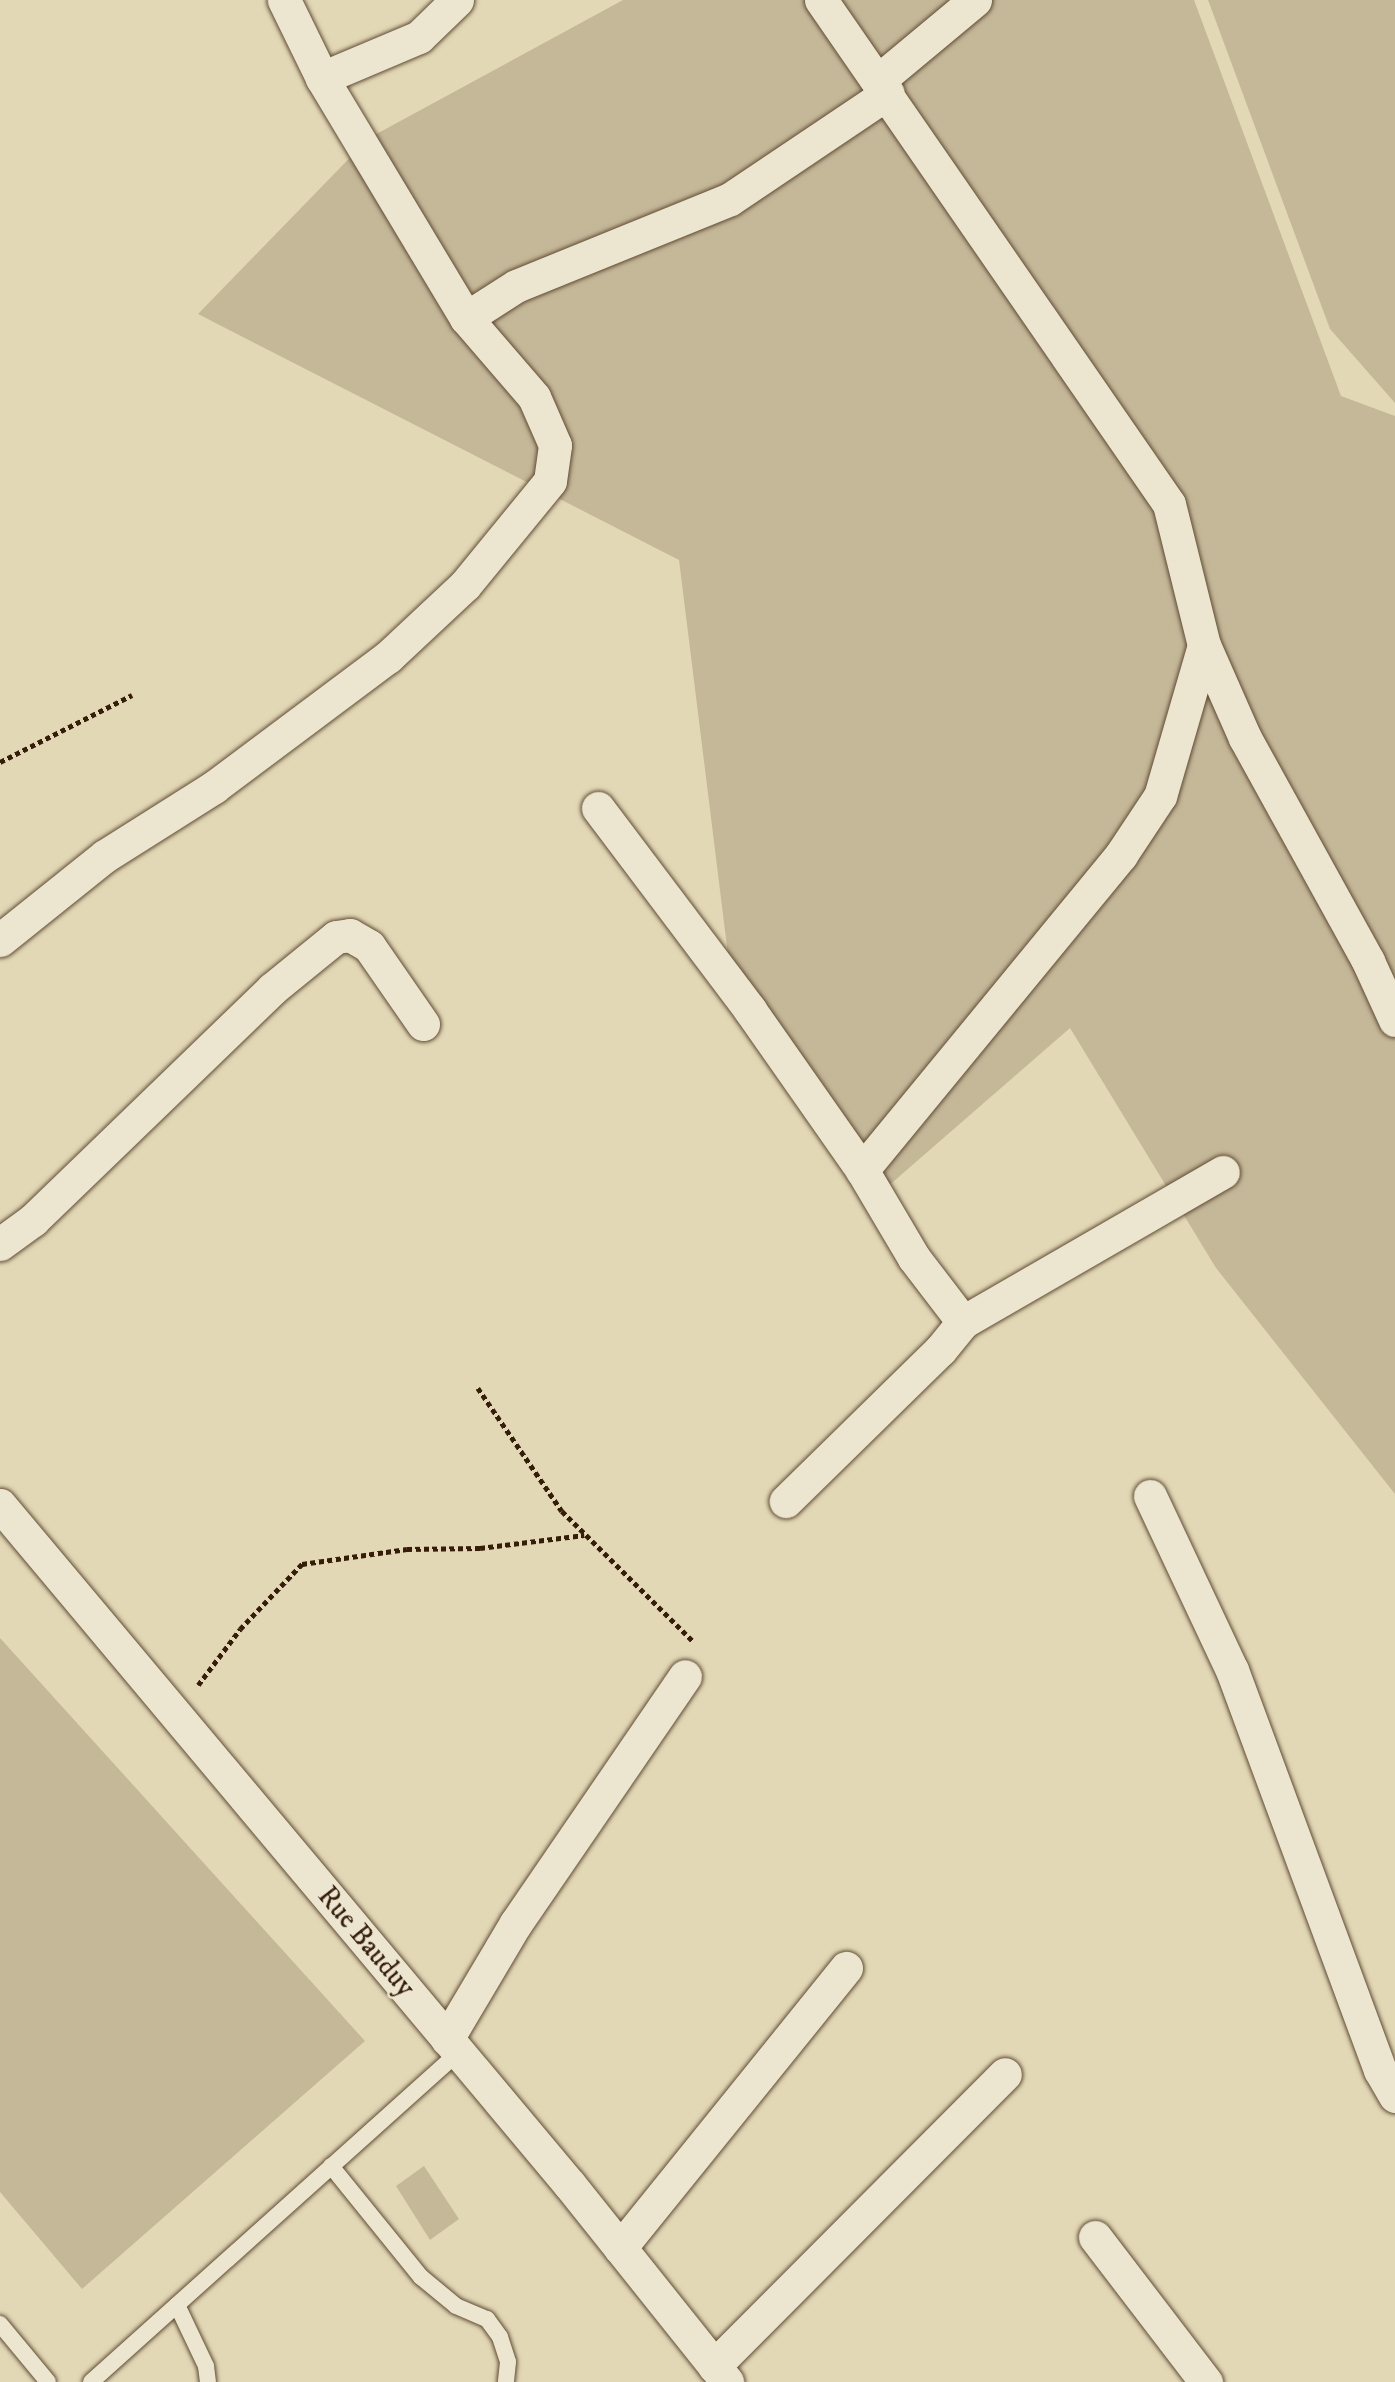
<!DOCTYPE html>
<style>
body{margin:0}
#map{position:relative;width:1395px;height:2382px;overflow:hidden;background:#e2d8b6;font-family:"IM FELL DW Pica",serif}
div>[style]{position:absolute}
.green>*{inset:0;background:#c5b899}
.path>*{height:4.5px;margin-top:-2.25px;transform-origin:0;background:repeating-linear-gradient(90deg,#351d09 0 5px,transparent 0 8.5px)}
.roads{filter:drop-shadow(0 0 2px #604c34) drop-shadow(0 0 2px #604c34)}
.service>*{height:16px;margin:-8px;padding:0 8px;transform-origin:8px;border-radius:8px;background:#ece6d0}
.minor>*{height:33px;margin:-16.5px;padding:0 16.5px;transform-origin:16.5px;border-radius:16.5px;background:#ece6d0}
span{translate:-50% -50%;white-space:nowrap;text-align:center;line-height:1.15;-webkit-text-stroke:5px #ece6d0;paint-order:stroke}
.street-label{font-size:28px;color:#351d09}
</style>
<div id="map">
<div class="green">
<i style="clip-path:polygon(623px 0,1194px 0,1341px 396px,1395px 416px,1395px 1494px,1216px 1268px,1070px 1028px,886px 1188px,731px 979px,679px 560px,198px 314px,369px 138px)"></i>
<i style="clip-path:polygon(1208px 0,1395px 0,1395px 403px,1330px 329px)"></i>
<i style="clip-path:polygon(0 1638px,365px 2041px,82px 2289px,0 2192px)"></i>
<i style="clip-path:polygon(424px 2166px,459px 2219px,430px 2240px,396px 2186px)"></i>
</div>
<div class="path">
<i style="left:0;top:762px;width:148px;rotate:-26.9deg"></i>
<i style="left:478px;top:1388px;width:149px;rotate:55.7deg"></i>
<i style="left:562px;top:1511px;width:186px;rotate:44.8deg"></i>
<i style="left:198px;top:1685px;width:70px;rotate:-53.1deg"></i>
<i style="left:240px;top:1629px;width:90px;rotate:-46.4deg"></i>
<i style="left:302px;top:1564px;width:106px;rotate:-8.1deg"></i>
<i style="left:407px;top:1549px;width:73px;rotate:-0.8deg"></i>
<i style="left:480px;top:1548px;width:105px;rotate:-7.1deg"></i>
</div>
<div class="roads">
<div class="service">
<i style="left:331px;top:2166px;width:143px;rotate:51deg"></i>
<i style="left:421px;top:2277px;width:45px;rotate:39.6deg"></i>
<i style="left:456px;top:2306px;width:34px;rotate:23deg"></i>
<i style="left:487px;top:2319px;width:22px;rotate:54deg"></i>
<i style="left:500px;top:2337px;width:26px;rotate:72deg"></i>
<i style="left:508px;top:2362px;width:20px;rotate:96deg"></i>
<i style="left:177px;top:2305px;width:68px;rotate:64.6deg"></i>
<i style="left:206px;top:2366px;width:16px;rotate:83deg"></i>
<i style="left:0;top:2324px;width:75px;rotate:50.4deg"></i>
<i style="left:91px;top:2382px;width:494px;rotate:-41.9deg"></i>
</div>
<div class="minor">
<i style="left:821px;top:0;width:612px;rotate:55.38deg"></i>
<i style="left:1169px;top:504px;width:145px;rotate:76.1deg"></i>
<i style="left:1204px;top:645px;width:157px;rotate:106.2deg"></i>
<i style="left:1160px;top:796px;width:71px;rotate:123.5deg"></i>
<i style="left:1121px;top:855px;width:408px;rotate:129.4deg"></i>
<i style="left:322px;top:78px;width:105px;rotate:-22.9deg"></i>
<i style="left:419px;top:37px;width:53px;rotate:-44.2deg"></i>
<i style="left:879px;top:80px;width:125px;rotate:-39.8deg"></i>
<i style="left:466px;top:318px;width:59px;rotate:-32.6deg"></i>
<i style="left:516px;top:286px;width:231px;rotate:-22.1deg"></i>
<i style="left:730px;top:199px;width:190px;rotate:-33.9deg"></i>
<i style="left:1204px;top:645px;width:102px;rotate:66.2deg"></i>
<i style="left:1245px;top:738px;width:255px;rotate:61.1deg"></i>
<i style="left:1368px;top:961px;width:65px;rotate:65.4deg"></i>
<i style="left:598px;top:808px;width:253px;rotate:53deg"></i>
<i style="left:750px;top:1010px;width:195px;rotate:55deg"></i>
<i style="left:862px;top:1170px;width:102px;rotate:59.4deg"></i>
<i style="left:914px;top:1258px;width:81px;rotate:52.6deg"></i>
<i style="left:963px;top:1322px;width:36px;rotate:129deg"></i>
<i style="left:940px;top:1350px;width:216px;rotate:135.6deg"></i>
<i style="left:0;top:940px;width:134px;rotate:-38.7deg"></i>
<i style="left:105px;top:856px;width:129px;rotate:-32.3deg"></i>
<i style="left:214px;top:787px;width:217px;rotate:-36.8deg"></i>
<i style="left:388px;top:657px;width:105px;rotate:-43.1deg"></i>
<i style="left:465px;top:585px;width:134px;rotate:-50.7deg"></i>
<i style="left:550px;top:481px;width:36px;rotate:-82deg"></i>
<i style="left:555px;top:445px;width:52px;rotate:-113.6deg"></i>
<i style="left:534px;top:397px;width:104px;rotate:-130.7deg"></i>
<i style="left:466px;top:318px;width:280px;rotate:-121deg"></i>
<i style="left:322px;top:78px;width:87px;rotate:-116deg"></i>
<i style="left:0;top:1244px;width:41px;rotate:-36deg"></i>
<i style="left:33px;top:1220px;width:332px;rotate:-44deg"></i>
<i style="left:272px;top:989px;width:82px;rotate:-39.1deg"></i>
<i style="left:336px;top:937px;width:14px;rotate:-8deg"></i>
<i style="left:350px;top:935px;width:22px;rotate:30deg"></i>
<i style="left:369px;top:946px;width:95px;rotate:55.3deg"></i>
<i style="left:963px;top:1322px;width:300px;rotate:-30deg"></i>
<i style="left:1150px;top:1496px;width:192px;rotate:64.8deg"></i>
<i style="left:1232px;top:1670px;width:427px;rotate:69.7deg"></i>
<i style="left:1380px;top:2070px;width:30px;rotate:60deg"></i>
<i style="left:0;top:1505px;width:887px;rotate:50.03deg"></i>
<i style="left:570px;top:2185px;width:252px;rotate:51.4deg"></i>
<i style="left:447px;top:2039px;width:135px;rotate:-59.3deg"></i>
<i style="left:516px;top:1923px;width:299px;rotate:-55.6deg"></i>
<i style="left:1095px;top:2237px;width:183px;rotate:52.6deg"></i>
<i style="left:620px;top:2248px;width:360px;rotate:-51.1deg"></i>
<i style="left:714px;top:2366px;width:412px;rotate:-45.1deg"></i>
</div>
</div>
<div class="street-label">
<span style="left:366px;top:1942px;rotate:50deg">Rue Bauduy</span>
</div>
</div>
